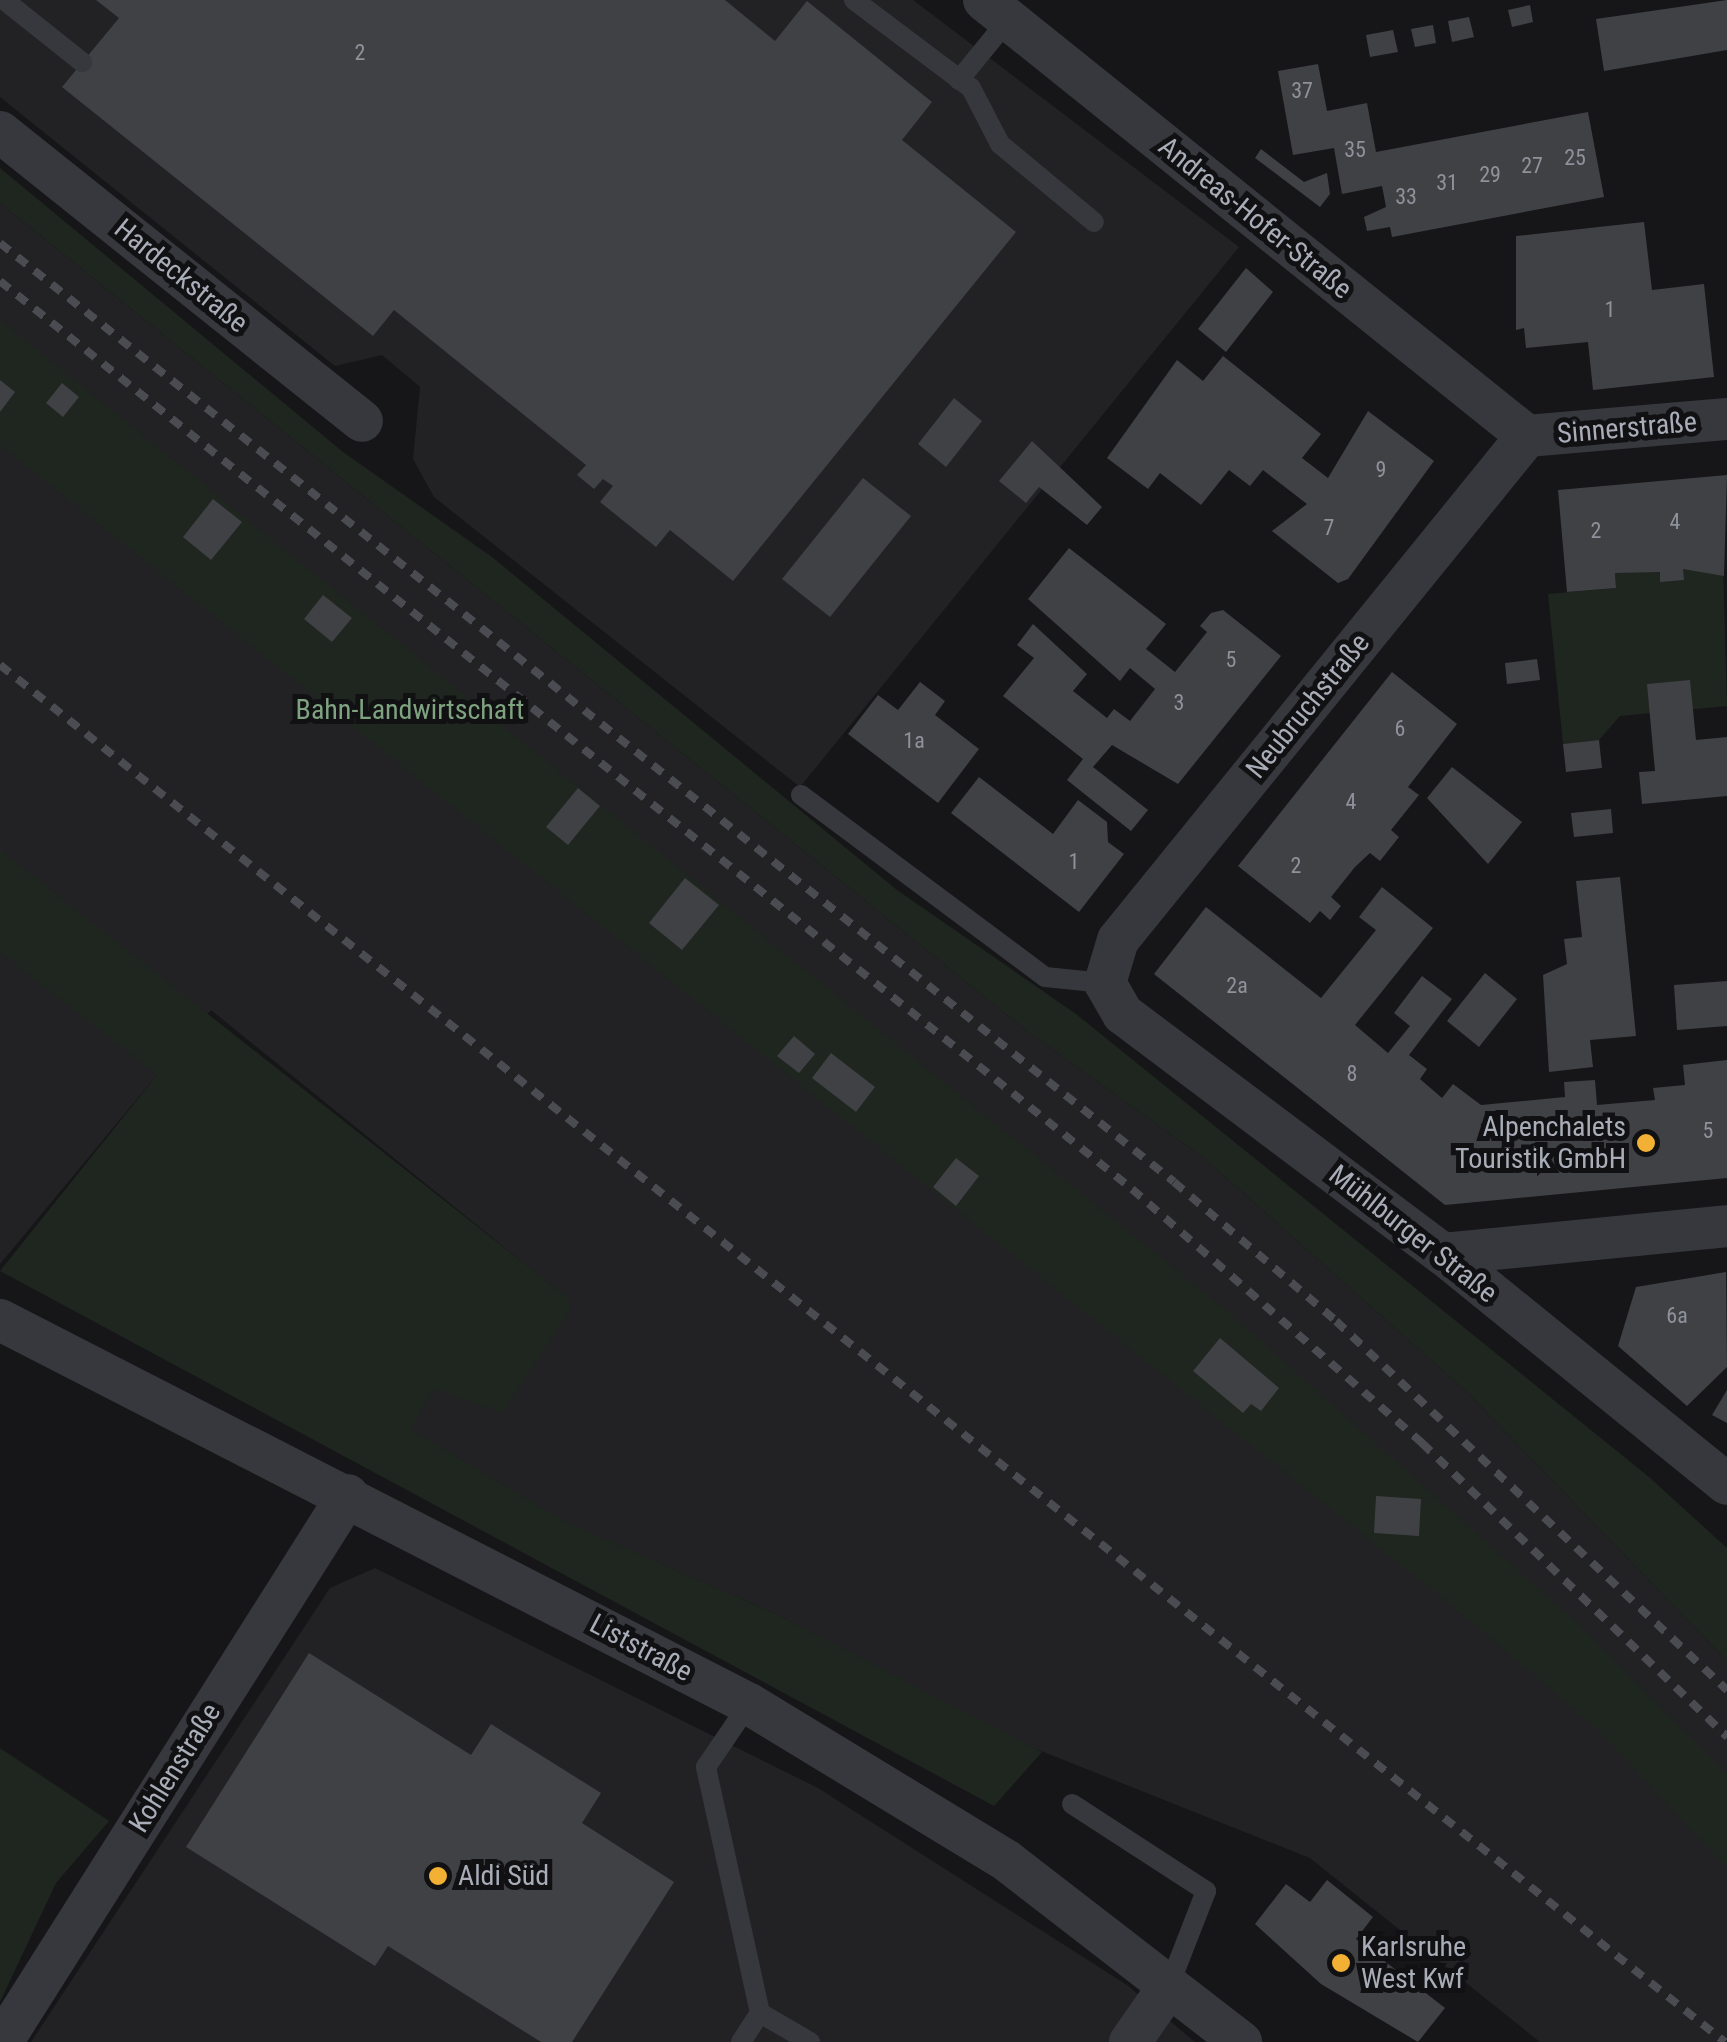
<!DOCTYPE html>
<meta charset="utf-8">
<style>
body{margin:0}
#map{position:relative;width:1727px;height:2042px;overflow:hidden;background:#161618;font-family:"Roboto Condensed",sans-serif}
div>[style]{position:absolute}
.built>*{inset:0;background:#222225}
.green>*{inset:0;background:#1e261f}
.building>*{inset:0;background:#404145}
.lane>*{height:20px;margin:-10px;padding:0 10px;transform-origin:10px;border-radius:10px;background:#37383d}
.street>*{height:42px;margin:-21px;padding:0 21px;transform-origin:21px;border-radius:21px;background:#37383d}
.rail>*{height:8px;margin-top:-4px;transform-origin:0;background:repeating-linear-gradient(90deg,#4a4c52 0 12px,transparent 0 22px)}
.dots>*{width:28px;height:28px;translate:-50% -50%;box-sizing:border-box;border:5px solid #111113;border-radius:50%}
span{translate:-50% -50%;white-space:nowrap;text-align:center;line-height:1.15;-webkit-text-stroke:10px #111113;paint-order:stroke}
.number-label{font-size:22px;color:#8e929b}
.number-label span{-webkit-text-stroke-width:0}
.street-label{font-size:28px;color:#a8adb8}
.park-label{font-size:28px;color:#7fa381}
.poi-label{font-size:28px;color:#a8adb8}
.right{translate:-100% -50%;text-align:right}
.left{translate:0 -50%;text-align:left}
</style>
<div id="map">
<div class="built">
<i style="clip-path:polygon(0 0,913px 0,1239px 247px,800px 787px,434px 497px,413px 459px,420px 387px,382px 355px,335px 366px,0 97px)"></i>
<i style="clip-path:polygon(0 203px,1027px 1031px,1204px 1158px,1467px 1392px,1727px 1661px,1727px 2042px,1540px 2042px,1310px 1858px,1006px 1737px,776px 1614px,565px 1522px,410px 1429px,434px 1389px,568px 1299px,211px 1010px,0 1264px)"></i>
<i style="clip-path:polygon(375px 1568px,818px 1788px,1127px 1985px,1195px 2042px,31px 2042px,330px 1588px)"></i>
</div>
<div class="green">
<i style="clip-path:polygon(0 168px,343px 452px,492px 557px,897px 890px,1076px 1014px,1649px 1477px,1727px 1548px,1727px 1661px,1467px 1392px,1204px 1158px,1027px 1031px,0 203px)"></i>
<i style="clip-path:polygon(0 320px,1227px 1311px,1577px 1623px,1727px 1774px,1727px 1868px,1599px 1731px,1466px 1617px,0 445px)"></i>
<i style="clip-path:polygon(1723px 566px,1727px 706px,1620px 716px,1599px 740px,1563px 744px,1548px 594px,1616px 588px,1615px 573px)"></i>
<i style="clip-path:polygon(0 850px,568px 1298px,571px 1309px,502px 1413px,434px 1389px,411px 1429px,566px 1522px,776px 1614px,1042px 1752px,994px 1806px,0 1271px,157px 1075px,0 952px)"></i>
<i style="clip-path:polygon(0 1748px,109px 1821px,56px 1883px,0 2002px)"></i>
</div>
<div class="building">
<i style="clip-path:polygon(96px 0,725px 0,775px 41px,807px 1px,932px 102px,902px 140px,1016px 232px,733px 581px,670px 530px,656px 547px,600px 502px,613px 486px,603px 479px,594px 489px,577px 475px,586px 465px,394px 310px,373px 336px,62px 87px,119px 18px)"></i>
<i style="clip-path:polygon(1727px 0,1727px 50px,1604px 71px,1596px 19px)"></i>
<i style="clip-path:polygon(1530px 5px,1533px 22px,1512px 27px,1508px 10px)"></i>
<i style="clip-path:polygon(1469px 17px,1474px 37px,1452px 42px,1448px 21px)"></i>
<i style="clip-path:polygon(1433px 25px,1436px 43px,1415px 47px,1411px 29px)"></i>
<i style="clip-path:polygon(1393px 30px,1398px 52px,1370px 57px,1366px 35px)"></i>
<i style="clip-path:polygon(1318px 64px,1327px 111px,1367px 103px,1376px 152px,1588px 112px,1604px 197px,1392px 237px,1390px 227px,1367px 231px,1364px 217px,1386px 207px,1382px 186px,1342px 194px,1334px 148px,1293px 155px,1278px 71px)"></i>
<i style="clip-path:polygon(1261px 149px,1304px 182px,1327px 173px,1330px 194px,1320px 207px,1255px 158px)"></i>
<i style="clip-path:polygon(1644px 222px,1652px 290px,1704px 284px,1714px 377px,1593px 390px,1588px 342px,1526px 348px,1524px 328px,1516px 330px,1516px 236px)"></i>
<i style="clip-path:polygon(1246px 268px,1273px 292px,1226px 352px,1198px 329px)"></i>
<i style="clip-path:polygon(1223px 356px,1321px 434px,1302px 458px,1328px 478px,1368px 411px,1434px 461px,1348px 579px,1338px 583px,1272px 531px,1307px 504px,1263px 470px,1250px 486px,1229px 470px,1201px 505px,1160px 473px,1148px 489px,1107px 458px,1177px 360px,1203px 381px)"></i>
<i style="clip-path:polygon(0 380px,15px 392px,0 412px)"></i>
<i style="clip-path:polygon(62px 383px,79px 397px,63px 417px,46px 403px)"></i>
<i style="clip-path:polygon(954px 398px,982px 421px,946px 467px,918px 444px)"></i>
<i style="clip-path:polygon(1032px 441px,1102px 507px,1087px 525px,1039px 487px,1026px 503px,999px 481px)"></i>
<i style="clip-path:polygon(1727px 475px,1724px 576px,1683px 569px,1684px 580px,1660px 582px,1660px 572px,1615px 573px,1616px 588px,1567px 592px,1558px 490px)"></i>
<i style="clip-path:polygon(863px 478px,911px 516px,830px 617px,782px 579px)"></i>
<i style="clip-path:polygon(213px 499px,242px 522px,211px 560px,183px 537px)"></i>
<i style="clip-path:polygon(1069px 548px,1166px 624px,1146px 649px,1175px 672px,1207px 632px,1200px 626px,1211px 613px,1223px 610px,1281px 656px,1178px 784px,1112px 745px,1093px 767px,1148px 810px,1131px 831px,1067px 780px,1083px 759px,1003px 696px,1034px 658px,1017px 645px,1033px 624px,1087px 674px,1073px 691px,1107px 718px,1114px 709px,1130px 721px,1155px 689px,1130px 668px,1120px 681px,1028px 599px)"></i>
<i style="clip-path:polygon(323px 595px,352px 618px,332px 642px,304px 619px)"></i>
<i style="clip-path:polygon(1537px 659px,1540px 680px,1507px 684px,1505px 663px)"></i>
<i style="clip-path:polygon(1392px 672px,1457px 724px,1408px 787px,1419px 795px,1391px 830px,1399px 837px,1380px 861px,1370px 853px,1355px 867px,1331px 897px,1341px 906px,1330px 920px,1320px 911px,1310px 923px,1238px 866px)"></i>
<i style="clip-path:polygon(1690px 680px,1696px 740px,1727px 737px,1727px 796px,1642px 804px,1639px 772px,1655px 771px,1647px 684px)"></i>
<i style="clip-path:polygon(920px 682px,945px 701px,935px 715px,979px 749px,938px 803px,848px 734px,878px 695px,898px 710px)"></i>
<i style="clip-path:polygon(389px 702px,399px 711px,388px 724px,378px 715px)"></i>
<i style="clip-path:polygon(1599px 740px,1602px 768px,1566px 772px,1563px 744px)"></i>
<i style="clip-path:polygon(1452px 767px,1522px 822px,1488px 864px,1427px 798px)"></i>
<i style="clip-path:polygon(979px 777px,1053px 834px,1078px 800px,1107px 822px,1108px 842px,1124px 854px,1079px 912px,951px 813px)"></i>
<i style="clip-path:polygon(578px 788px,600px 806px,568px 845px,546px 827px)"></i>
<i style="clip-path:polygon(1611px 809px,1613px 833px,1574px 837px,1571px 813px)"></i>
<i style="clip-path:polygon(1620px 877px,1636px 1036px,1590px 1040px,1593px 1067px,1549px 1072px,1543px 975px,1567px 964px,1564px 939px,1582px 937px,1576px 881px)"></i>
<i style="clip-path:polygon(685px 878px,719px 905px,682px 950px,649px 923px)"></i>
<i style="clip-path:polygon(1382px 887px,1433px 928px,1355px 1025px,1388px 1053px,1410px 1026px,1394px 1013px,1422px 976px,1452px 999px,1409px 1055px,1427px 1069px,1420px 1079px,1442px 1098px,1453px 1084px,1481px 1105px,1565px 1097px,1564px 1082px,1595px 1080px,1597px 1105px,1655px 1100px,1653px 1088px,1685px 1085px,1683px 1065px,1727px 1060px,1727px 1178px,1445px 1205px,1154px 974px,1206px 907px,1321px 998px,1376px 930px,1359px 917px)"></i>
<i style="clip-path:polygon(1485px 973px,1517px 999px,1479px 1047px,1447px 1021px)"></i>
<i style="clip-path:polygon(1727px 981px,1727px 1026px,1677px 1030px,1674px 985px)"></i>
<i style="clip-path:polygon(794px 1036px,815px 1054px,799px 1073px,777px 1056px)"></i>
<i style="clip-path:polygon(831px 1053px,875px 1087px,856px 1112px,812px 1078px)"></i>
<i style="clip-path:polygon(956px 1158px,979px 1176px,956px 1206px,933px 1187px)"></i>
<i style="clip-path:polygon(1726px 1272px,1727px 1367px,1687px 1406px,1618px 1346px,1636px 1287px)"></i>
<i style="clip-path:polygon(1220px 1338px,1279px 1388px,1261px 1411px,1251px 1404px,1243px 1413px,1193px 1371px)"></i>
<i style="clip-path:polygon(1727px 1390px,1727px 1423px,1712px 1415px)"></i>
<i style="clip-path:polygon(1376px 1496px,1421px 1499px,1419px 1536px,1374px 1533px)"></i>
<i style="clip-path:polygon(309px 1653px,471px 1755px,491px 1724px,601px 1793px,582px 1823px,674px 1882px,572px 2042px,541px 2042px,388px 1946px,375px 1966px,186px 1847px)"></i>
<i style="clip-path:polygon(1327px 1880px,1373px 1917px,1356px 1939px,1445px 2008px,1418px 2042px,1321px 1984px,1255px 1924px,1286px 1884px,1310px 1902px)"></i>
</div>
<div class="lane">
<i style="left:4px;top:0;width:100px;rotate:38.5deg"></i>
<i style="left:854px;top:0;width:146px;rotate:36.9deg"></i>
<i style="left:971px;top:88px;width:63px;rotate:62.6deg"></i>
<i style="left:1000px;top:144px;width:122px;rotate:39.7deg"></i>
<i style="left:959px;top:80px;width:77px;rotate:-50.8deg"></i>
<i style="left:801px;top:795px;width:304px;rotate:36.7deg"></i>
<i style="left:1045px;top:977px;width:60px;rotate:5.7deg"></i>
<i style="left:1072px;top:1804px;width:160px;rotate:33deg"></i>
<i style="left:1206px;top:1891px;width:102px;rotate:111.3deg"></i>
<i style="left:760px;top:2013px;width:58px;rotate:30.1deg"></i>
<i style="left:741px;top:2042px;width:35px;rotate:-57deg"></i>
<i style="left:760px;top:2013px;width:252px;rotate:-102.4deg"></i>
<i style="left:706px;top:1767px;width:76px;rotate:-55.7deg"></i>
</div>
<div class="street">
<i style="left:984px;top:0;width:696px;rotate:38.76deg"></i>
<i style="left:0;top:132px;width:463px;rotate:38.6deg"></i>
<i style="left:1527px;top:436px;width:649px;rotate:129.06deg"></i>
<i style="left:1118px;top:940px;width:45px;rotate:106.8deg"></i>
<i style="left:1105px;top:983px;width:36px;rotate:60deg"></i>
<i style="left:1123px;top:1014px;width:400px;rotate:36.9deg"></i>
<i style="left:1443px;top:1254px;width:365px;rotate:39deg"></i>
<i style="left:1527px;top:436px;width:201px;rotate:-4.9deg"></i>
<i style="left:1443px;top:1254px;width:285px;rotate:-5.6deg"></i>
<i style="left:0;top:1320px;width:842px;rotate:27.14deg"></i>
<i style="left:749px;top:1704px;width:302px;rotate:31.3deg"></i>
<i style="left:1007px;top:1861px;width:296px;rotate:37.7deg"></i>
<i style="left:2px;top:2042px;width:647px;rotate:-57.68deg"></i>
<i style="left:1130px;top:2042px;width:68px;rotate:-55.1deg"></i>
</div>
<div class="rail">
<i style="left:0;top:243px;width:1503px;rotate:38.65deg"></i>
<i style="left:1174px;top:1182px;width:213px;rotate:40.6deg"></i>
<i style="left:1336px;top:1321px;width:538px;rotate:43.34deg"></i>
<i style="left:0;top:281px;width:1451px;rotate:38.73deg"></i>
<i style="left:1132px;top:1189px;width:386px;rotate:41.2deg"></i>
<i style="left:1422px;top:1443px;width:424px;rotate:43.9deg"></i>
<i style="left:0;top:665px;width:2207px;rotate:38.6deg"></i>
</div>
<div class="dots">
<i style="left:1646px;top:1143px;background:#f2b134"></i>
<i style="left:438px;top:1876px;background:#f2b134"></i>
<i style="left:1341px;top:1963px;background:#f2b134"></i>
</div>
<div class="number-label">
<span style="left:360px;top:53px">2</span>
<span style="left:1302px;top:91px">37</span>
<span style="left:1355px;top:150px">35</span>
<span style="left:1575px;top:158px">25</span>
<span style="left:1532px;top:166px">27</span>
<span style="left:1490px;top:175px">29</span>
<span style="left:1447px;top:183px">31</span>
<span style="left:1406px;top:197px">33</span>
<span style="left:1610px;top:310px">1</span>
<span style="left:1381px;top:470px">9</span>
<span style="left:1675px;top:522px">4</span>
<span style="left:1329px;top:528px">7</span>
<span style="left:1596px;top:531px">2</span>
<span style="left:1231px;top:660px">5</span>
<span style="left:1179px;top:703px">3</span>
<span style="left:1400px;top:729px">6</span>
<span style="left:914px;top:741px">1a</span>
<span style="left:1351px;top:802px">4</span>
<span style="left:1074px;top:862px">1</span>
<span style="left:1296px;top:866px">2</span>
<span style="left:1237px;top:986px">2a</span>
<span style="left:1352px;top:1074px">8</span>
<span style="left:1708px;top:1131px">5</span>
<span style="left:1677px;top:1316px">6a</span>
</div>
<div class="street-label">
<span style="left:1255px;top:218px;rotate:39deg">Andreas-Hofer-Straße</span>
<span style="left:181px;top:276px;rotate:39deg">Hardeckstraße</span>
<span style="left:1627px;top:428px;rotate:-5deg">Sinnerstraße</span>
<span style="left:1308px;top:706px;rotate:-51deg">Neubruchstraße</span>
<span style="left:1413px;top:1234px;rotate:38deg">Mühlburger Straße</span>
<span style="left:641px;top:1648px;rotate:28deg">Liststraße</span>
<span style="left:175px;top:1768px;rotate:-58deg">Kohlenstraße</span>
</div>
<div class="park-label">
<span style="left:410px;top:710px">Bahn-Landwirtschaft</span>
</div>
<div class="poi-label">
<span class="right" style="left:1626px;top:1143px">Alpenchalets<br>Touristik GmbH</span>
<span class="left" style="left:458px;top:1876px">Aldi Süd</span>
<span class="left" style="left:1361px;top:1963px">Karlsruhe<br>West Kwf</span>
</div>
</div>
